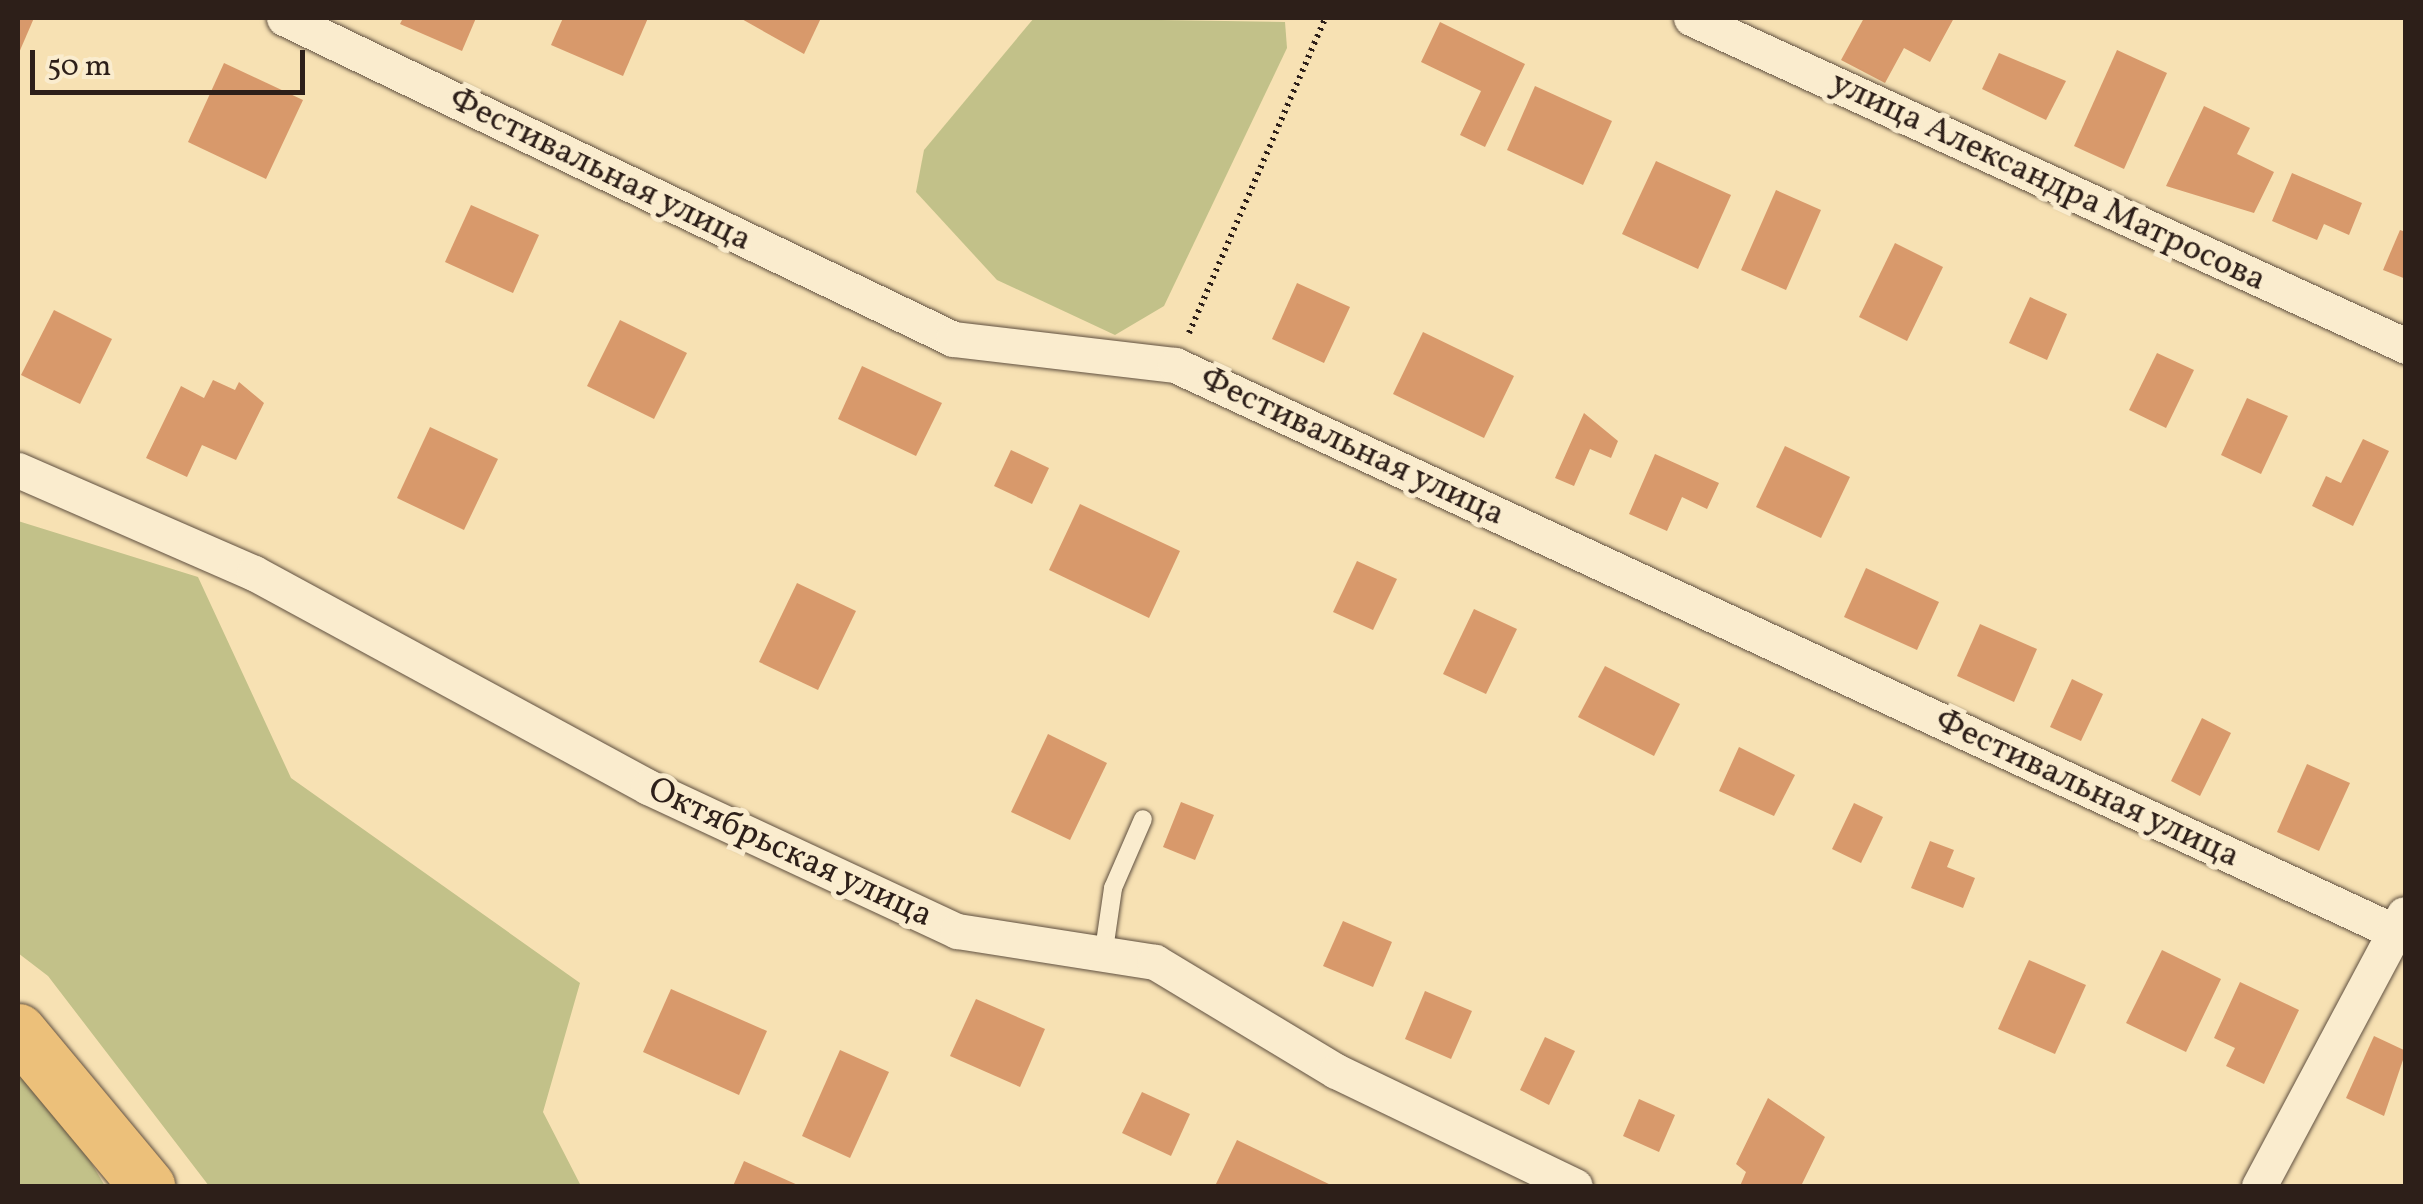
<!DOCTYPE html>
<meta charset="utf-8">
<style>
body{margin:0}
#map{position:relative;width:2423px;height:1204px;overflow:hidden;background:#f7e1b3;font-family:Vollkorn,serif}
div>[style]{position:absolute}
.green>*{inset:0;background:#c2c189}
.building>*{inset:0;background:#d8996b}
.path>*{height:6px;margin-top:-3px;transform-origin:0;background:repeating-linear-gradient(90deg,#2d1f19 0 2.5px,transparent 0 7.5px)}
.roads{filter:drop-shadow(0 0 2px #605040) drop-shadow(0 0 2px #605040)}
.lane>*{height:18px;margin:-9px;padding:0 9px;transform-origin:9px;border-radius:9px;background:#faecce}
.street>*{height:35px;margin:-17.5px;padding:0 17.5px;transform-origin:17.5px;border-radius:17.5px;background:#faecce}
.primary>*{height:55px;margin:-27.5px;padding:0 27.5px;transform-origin:27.5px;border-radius:27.5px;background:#ecc07a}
span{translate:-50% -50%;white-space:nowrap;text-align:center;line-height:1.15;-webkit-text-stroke:10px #faecce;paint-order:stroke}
.street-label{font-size:35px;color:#2d1f19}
.frame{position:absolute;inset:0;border:20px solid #2d1f19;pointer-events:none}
.scale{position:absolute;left:30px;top:50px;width:275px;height:45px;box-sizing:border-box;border:5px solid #2d1f19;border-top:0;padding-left:12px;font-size:30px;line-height:35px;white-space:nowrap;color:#2d1f19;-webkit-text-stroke:8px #faecce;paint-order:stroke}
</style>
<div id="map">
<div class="green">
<i style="clip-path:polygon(1034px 18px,1285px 22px,1287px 48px,1164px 306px,1115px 335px,997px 280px,916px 192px,924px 150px)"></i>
<i style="clip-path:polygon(18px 521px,198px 577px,291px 778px,580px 983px,543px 1112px,581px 1186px,209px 1186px,48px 976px,18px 953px)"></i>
<i style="clip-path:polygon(18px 1071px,60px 1110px,105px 1186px,18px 1186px)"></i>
</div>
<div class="building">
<i style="clip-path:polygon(18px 18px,34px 18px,18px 55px)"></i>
<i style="clip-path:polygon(403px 18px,476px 18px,462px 51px,400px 24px)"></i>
<i style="clip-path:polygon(563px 18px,648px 18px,623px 76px,551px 45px)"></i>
<i style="clip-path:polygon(740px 18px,821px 18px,804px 54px)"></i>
<i style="clip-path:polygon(1864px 18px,1954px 18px,1930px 62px,1904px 48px,1885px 83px,1841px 60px)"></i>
<i style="clip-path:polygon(1440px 22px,1525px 64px,1485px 147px,1460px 135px,1481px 91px,1421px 62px)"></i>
<i style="clip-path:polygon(2117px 50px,2167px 73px,2124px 169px,2074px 146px)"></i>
<i style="clip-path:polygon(1999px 53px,2066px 81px,2046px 120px,1982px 89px)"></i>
<i style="clip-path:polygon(224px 63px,303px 100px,266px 179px,188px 142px)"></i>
<i style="clip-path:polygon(1535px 86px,1612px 121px,1583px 185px,1507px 150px)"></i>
<i style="clip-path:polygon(2204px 106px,2250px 128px,2237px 154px,2274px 172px,2254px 213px,2166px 186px)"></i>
<i style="clip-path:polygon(1656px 161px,1731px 195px,1698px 269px,1622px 234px)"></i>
<i style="clip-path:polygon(2292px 173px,2362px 203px,2349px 235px,2324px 224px,2317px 240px,2272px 221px)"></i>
<i style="clip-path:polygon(1776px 190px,1821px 210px,1786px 290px,1741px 270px)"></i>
<i style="clip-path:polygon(471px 205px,539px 235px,513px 293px,445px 262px)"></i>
<i style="clip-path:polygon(2400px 230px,2406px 232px,2406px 279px,2383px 270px)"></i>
<i style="clip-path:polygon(1895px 243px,1943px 267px,1907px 341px,1859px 317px)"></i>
<i style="clip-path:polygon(1297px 283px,1350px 307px,1324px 363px,1272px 339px)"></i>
<i style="clip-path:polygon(2030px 297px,2067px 314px,2047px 360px,2009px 343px)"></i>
<i style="clip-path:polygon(54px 310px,112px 339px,80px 404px,21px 375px)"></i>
<i style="clip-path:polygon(620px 320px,687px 353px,654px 419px,587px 386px)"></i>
<i style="clip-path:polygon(1423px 332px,1514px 376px,1484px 438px,1393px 394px)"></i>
<i style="clip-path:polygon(2157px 353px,2194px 370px,2166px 428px,2129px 410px)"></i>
<i style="clip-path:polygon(862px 366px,942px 403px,916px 456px,838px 419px)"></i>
<i style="clip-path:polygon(213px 380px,235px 390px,239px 382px,264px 403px,236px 460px,202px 445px,187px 477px,146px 458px,181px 386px,204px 398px)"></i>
<i style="clip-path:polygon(2247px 398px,2288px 416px,2261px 474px,2221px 455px)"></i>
<i style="clip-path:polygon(1584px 413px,1618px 441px,1611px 458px,1590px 449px,1574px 486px,1555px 478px)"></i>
<i style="clip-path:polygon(430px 427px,498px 459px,464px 530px,397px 498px)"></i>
<i style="clip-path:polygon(2363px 439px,2389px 451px,2353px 526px,2312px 506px,2326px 476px,2341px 483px)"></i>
<i style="clip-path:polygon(1785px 446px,1850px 477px,1821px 538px,1756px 507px)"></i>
<i style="clip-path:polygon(1011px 450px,1049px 468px,1032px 504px,994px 486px)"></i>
<i style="clip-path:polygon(1655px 454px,1719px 483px,1707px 509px,1682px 497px,1667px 531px,1629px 514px)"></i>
<i style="clip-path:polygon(1080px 504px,1180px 551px,1149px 618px,1049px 570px)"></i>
<i style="clip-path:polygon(1357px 561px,1397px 579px,1373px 630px,1333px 612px)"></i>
<i style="clip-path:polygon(1866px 568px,1939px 602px,1917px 650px,1844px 617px)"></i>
<i style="clip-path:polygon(797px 583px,856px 611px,818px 690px,759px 662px)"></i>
<i style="clip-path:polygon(1474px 609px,1517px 629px,1486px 694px,1443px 674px)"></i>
<i style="clip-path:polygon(1980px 624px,2037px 649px,2014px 702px,1957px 676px)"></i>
<i style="clip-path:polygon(1605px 666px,1680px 704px,1654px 756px,1578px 717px)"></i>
<i style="clip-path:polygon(2072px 679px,2103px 694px,2081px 741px,2050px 727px)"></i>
<i style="clip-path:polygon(2202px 718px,2231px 733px,2200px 796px,2171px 781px)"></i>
<i style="clip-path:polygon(1048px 734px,1107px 763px,1070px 840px,1011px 812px)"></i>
<i style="clip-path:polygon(1739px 747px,1795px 775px,1774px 816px,1719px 791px)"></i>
<i style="clip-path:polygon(2307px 764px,2350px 783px,2319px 851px,2277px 832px)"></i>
<i style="clip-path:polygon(1181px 802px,1214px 815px,1195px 860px,1163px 847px)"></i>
<i style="clip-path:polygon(1854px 803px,1883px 817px,1861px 863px,1832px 849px)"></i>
<i style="clip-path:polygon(1930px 841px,1954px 850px,1947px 867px,1975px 878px,1963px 908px,1911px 888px)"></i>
<i style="clip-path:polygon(1343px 921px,1392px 942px,1373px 987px,1323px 966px)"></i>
<i style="clip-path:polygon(2162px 950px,2221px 979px,2186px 1052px,2126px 1023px)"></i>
<i style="clip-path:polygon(2029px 960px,2086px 985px,2055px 1054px,1998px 1029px)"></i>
<i style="clip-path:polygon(2240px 982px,2299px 1010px,2264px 1084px,2226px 1066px,2235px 1048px,2214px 1038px)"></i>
<i style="clip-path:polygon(671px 989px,767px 1031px,739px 1095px,643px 1052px)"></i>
<i style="clip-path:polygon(1425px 991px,1472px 1011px,1451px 1059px,1405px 1039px)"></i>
<i style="clip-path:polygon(976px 999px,1045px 1029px,1020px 1087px,950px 1056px)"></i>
<i style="clip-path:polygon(2374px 1036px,2406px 1051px,2384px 1116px,2346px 1098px)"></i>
<i style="clip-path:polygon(1545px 1037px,1575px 1051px,1549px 1105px,1520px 1090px)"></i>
<i style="clip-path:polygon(840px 1050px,889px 1072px,850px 1158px,802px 1136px)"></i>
<i style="clip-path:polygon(1142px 1092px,1190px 1114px,1171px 1156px,1122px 1133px)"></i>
<i style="clip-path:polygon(1768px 1098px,1825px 1137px,1801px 1186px,1740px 1186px,1746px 1172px,1736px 1164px)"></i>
<i style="clip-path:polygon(1639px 1099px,1675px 1115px,1659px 1152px,1623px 1136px)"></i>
<i style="clip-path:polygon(1237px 1140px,1333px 1186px,1215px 1186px)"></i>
<i style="clip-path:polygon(744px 1161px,800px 1186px,733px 1186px)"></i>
</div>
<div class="path">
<i style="left:1189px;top:333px;width:343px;rotate:-66.6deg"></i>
</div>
<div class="roads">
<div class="lane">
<i style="left:1104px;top:950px;width:63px;rotate:-81.7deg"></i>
<i style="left:1113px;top:888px;width:75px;rotate:-66.5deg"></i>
</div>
<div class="street">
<i style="left:284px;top:18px;width:742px;rotate:25.63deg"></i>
<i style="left:953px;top:339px;width:224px;rotate:6.7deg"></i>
<i style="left:1175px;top:365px;width:1357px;rotate:24.92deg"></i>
<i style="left:1691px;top:18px;width:787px;rotate:24.64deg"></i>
<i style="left:18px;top:470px;width:257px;rotate:23.6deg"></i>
<i style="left:254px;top:573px;width:448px;rotate:28.5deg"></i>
<i style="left:648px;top:787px;width:341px;rotate:25deg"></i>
<i style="left:957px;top:931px;width:200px;rotate:8.9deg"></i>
<i style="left:1155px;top:962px;width:211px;rotate:31.1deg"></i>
<i style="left:1336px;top:1071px;width:265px;rotate:25.7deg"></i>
<i style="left:2259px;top:1186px;width:308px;rotate:-61.9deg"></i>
</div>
<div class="primary">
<i style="left:18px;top:1031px;width:202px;rotate:50.2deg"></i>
</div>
</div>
<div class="street-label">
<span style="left:600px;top:170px;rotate:26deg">Фестивальная улица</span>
<span style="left:2048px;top:182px;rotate:25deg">улица Александра Матросова</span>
<span style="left:1352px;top:447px;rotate:25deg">Фестивальная улица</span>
<span style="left:2087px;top:789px;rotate:25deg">Фестивальная улица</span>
<span style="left:790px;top:853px;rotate:25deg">Октябрьская улица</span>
</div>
<div class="frame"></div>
<div class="scale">50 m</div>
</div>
